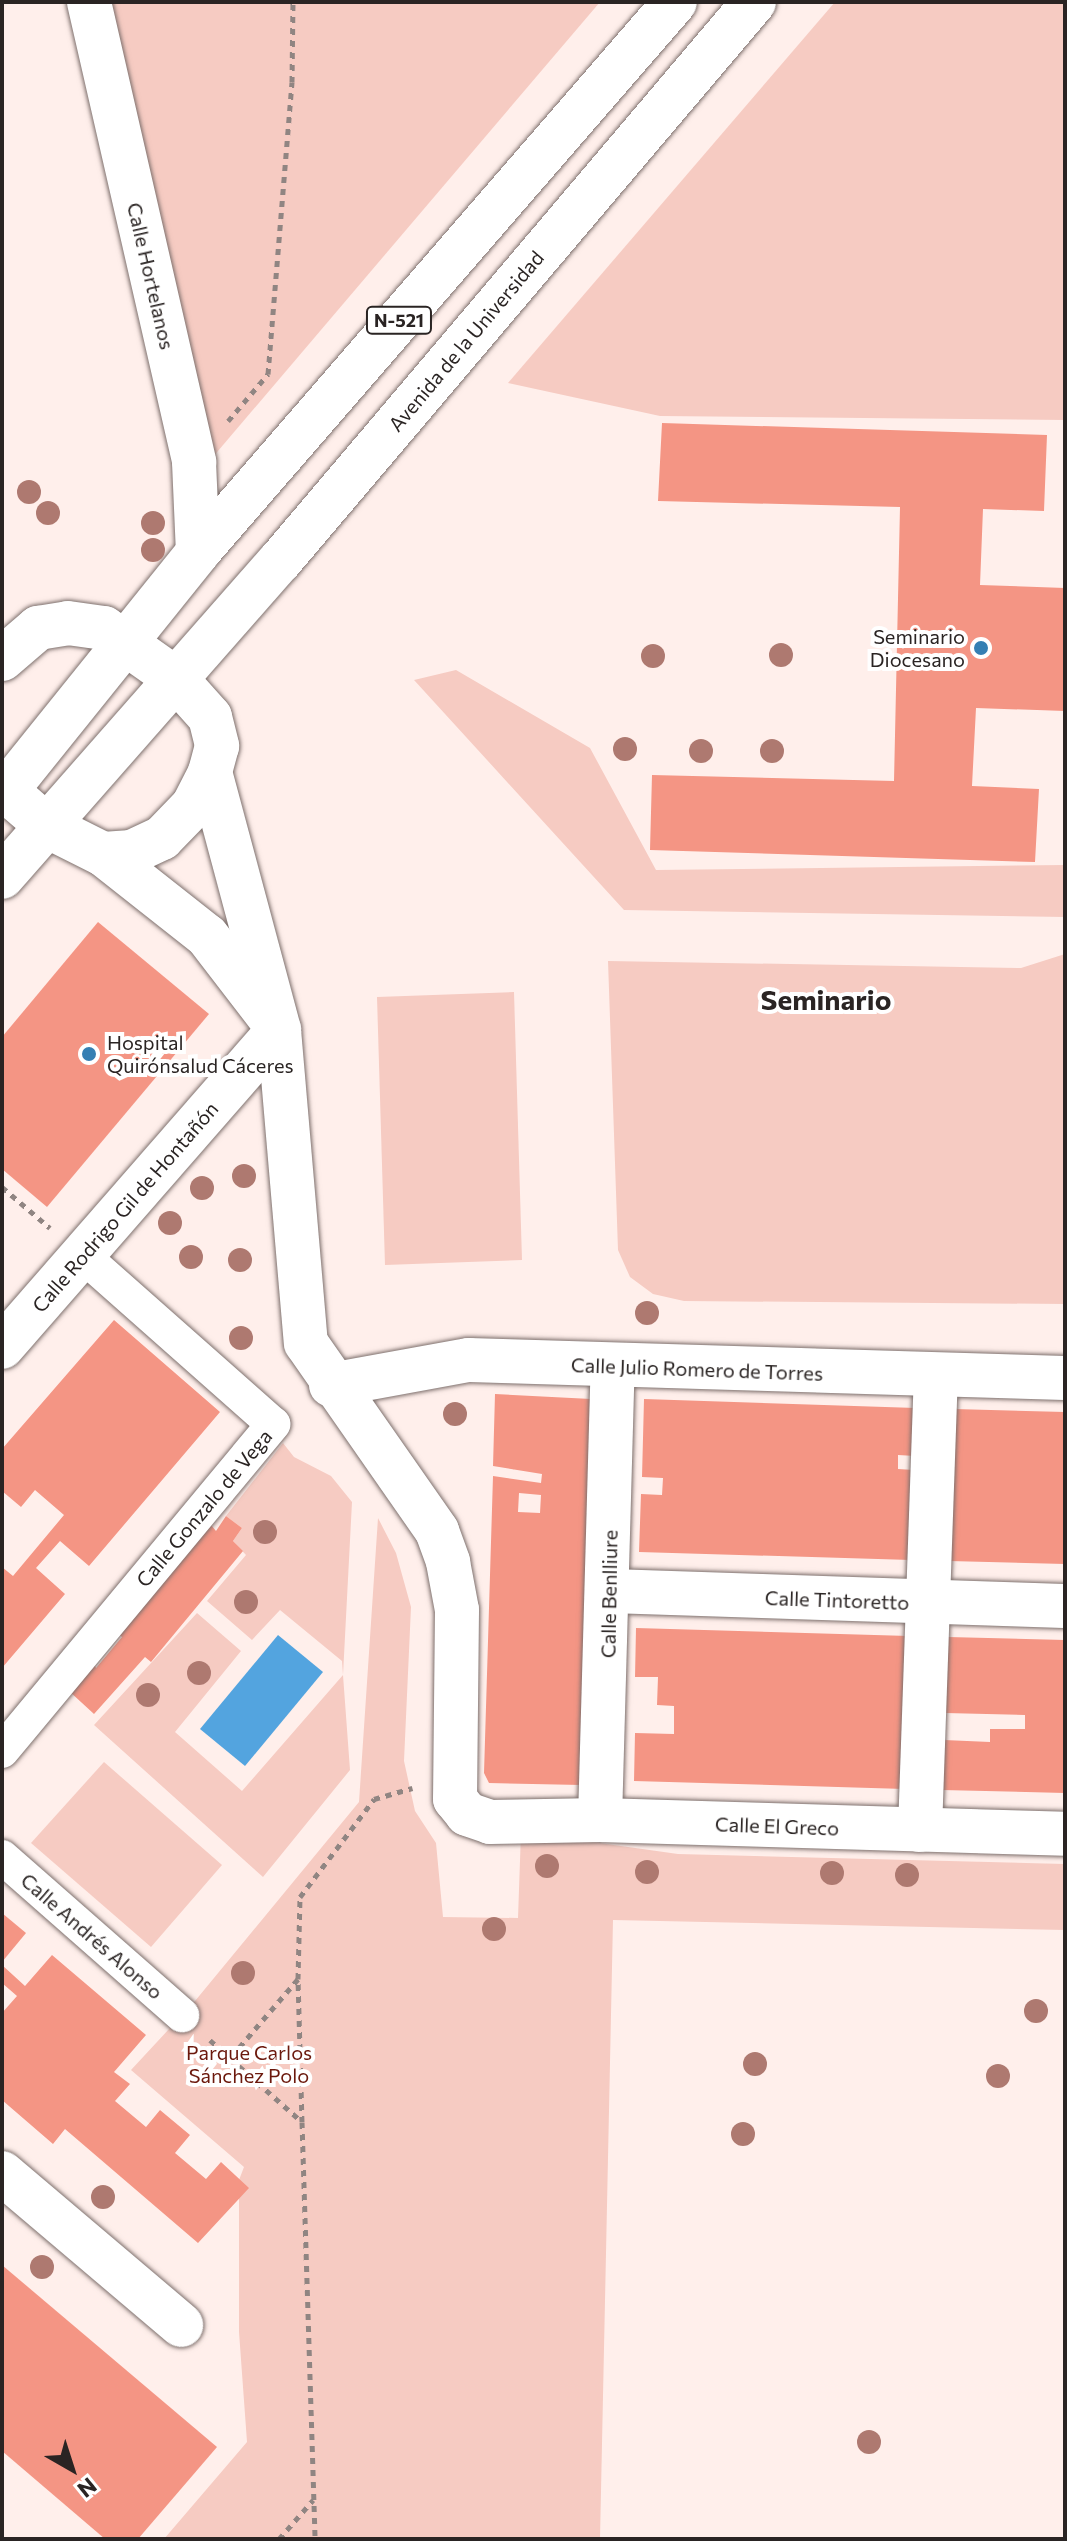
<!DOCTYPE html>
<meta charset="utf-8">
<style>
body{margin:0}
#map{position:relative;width:1067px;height:2541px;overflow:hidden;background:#ffefeb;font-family:Commissioner,sans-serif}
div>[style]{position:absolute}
.green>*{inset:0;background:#f6cbc2}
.water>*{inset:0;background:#53a4df}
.building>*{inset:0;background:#f49584}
.path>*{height:5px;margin-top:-2.5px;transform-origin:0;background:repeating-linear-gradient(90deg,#908582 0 6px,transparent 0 12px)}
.roads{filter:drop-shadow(0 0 2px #7e706d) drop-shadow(0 0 2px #7e706d)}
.pedestrian>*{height:34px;margin:-17px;padding:0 17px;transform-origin:17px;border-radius:17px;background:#fff}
.minor>*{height:44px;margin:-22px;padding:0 22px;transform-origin:22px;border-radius:22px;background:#fff}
.primary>*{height:44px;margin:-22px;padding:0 22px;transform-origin:22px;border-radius:22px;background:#fff}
.trees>*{width:24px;height:24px;margin:-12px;border-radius:50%;background:#ae7970}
.dots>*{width:22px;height:22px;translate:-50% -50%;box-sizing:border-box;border:4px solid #fff;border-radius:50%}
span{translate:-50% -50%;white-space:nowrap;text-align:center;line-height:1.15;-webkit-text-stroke:8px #fff;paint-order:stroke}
.shield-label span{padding:2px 6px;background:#fff;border:2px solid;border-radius:6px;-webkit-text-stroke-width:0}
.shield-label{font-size:18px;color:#2a2423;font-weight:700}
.street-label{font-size:20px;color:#2a2423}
.poi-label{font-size:20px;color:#2a2423}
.right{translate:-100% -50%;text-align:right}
.left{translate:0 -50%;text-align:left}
.park-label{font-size:20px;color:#6b180c}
.district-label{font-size:28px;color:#2a2423;font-weight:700}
.frame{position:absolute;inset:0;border:4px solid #2a2423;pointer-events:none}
.north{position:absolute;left:32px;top:2429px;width:80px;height:80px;-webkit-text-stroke:6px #fff;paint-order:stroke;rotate:141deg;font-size:22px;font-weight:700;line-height:32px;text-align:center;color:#2a2423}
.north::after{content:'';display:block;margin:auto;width:28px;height:36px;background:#2a2423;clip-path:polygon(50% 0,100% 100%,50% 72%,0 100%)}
</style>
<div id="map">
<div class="green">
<i style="clip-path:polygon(107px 2px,600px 2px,212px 458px)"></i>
<i style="clip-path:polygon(835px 2px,1065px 2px,1065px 420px,660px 416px,508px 383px)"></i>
<i style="clip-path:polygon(456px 670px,590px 748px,656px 870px,1065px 865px,1065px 917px,624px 910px,414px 680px)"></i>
<i style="clip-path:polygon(1065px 954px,1065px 1304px,684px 1301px,653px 1294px,630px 1277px,618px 1250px,608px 961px,1021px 968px)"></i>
<i style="clip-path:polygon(514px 992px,522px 1260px,385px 1265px,377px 997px)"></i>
<i style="clip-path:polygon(283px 1443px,294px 1457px,331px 1476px,352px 1502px,343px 1675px,350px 1770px,263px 1877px,94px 1725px,197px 1613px,241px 1651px,175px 1732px,242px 1791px,343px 1675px,342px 1661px,280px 1610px,252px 1640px,207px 1601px,246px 1555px,233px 1541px,242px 1528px,226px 1516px)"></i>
<i style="clip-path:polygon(378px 1518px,396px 1553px,411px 1607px,404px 1761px,415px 1811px,436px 1843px,443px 1917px,518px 1918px,521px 1832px,678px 1854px,1065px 1864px,1065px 1930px,613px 1920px,600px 2539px,164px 2539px,247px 2442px,239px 2332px,239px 2180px,244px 2167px,131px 2070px,195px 2001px,359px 1802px)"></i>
<i style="clip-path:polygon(104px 1762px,222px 1865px,151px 1947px,31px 1843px)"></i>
</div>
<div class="water">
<i style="clip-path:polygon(278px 1635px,323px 1672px,245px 1766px,200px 1729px)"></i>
</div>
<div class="building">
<i style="clip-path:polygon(662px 423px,1047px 435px,1044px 511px,983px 509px,980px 585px,1065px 588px,1065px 711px,976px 708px,972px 786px,1039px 789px,1035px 862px,650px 850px,652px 775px,894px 781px,900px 507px,658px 501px)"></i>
<i style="clip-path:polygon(98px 922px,209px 1014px,47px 1207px,2px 1169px,2px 1037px)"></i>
<i style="clip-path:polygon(114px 1320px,220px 1412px,89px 1566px,60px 1541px,36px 1568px,65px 1594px,2px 1668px,2px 1567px,13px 1576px,64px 1515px,35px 1490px,21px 1507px,2px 1491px,2px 1449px)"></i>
<i style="clip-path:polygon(evenodd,495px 1394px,591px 1399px,581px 1785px,489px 1783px,484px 1773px,493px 1476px,541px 1483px,542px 1474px,493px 1466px,495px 1394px,519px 1493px,541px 1495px,540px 1513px,518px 1512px,519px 1493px)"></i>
<i style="clip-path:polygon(644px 1399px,916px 1408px,915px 1456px,898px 1455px,898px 1469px,914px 1470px,911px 1560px,639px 1552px,641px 1494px,662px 1495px,663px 1478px,642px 1477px)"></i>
<i style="clip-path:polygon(954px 1409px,1065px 1412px,1065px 1564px,949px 1561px)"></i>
<i style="clip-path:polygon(226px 1516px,242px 1528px,233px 1541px,243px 1551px,151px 1662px,145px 1657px,94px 1714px,69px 1691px,93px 1662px,96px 1668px,122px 1637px,117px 1633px,211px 1525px,216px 1531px)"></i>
<i style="clip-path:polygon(636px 1628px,909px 1636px,905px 1789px,634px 1781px,635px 1733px,674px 1734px,674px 1706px,657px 1705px,658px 1677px,635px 1677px)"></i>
<i style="clip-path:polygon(948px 1637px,1065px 1640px,1065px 1793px,942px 1790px,944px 1740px,990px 1742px,990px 1729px,1025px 1729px,1025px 1715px,945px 1713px)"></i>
<i style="clip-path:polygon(2px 1913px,26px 1933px,2px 1962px)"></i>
<i style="clip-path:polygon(52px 1955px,146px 2035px,114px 2072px,130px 2084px,115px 2101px,146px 2127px,160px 2110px,190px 2135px,175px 2153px,206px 2179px,221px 2162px,249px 2188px,198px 2243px,65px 2129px,53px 2144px,2px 2100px,2px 2013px,17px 1996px,2px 1983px,2px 1965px,25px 1986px)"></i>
<i style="clip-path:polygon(2px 2265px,217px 2447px,138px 2539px,105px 2539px,2px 2451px)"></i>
</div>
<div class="path">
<i style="left:228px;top:421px;width:62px;rotate:-49.6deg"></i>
<i style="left:268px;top:374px;width:293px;rotate:-85.3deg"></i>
<i style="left:292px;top:82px;width:80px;rotate:-89.3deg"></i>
<i style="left:2px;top:1187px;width:63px;rotate:40.5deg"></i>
<i style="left:298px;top:1979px;width:82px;rotate:-88.6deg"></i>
<i style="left:300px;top:1897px;width:123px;rotate:-52.9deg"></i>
<i style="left:374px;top:1799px;width:40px;rotate:-16deg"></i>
<i style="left:210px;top:2040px;width:27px;rotate:42deg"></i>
<i style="left:230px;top:2058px;width:96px;rotate:41.6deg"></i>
<i style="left:302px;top:2122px;width:143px;rotate:-91.6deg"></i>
<i style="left:298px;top:1979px;width:104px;rotate:130.7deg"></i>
<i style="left:302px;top:2122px;width:417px;rotate:88.2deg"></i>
<i style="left:279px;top:2539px;width:52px;rotate:-48.9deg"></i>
</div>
<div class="roads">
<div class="pedestrian">
<i style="left:2px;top:1751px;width:425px;rotate:-50.3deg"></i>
<i style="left:273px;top:1424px;width:255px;rotate:-138.5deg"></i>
<i style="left:2px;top:1857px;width:240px;rotate:41.3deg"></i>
</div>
<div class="minor">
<i style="left:89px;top:2px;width:472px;rotate:77.1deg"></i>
<i style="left:194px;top:462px;width:90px;rotate:87.5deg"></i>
<i style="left:2px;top:659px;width:48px;rotate:-40.7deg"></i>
<i style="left:38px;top:628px;width:30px;rotate:-9deg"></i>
<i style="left:68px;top:623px;width:36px;rotate:8deg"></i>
<i style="left:104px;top:628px;width:88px;rotate:35.3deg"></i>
<i style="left:176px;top:679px;width:51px;rotate:48.2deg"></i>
<i style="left:210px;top:717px;width:30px;rotate:76deg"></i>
<i style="left:217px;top:746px;width:27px;rotate:105deg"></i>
<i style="left:210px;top:772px;width:267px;rotate:75deg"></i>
<i style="left:279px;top:1030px;width:314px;rotate:85.1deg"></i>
<i style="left:306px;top:1343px;width:229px;rotate:55.1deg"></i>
<i style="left:437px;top:1531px;width:33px;rotate:70deg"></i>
<i style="left:448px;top:1562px;width:49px;rotate:79.4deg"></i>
<i style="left:457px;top:1610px;width:189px;rotate:90.6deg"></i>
<i style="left:455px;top:1799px;width:19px;rotate:51deg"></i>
<i style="left:467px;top:1814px;width:24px;rotate:19deg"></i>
<i style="left:490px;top:1822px;width:110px;rotate:-1deg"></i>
<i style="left:600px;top:1820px;width:465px;rotate:1.7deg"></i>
<i style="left:2px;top:787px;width:60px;rotate:40.9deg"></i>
<i style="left:47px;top:826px;width:63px;rotate:26.6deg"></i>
<i style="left:103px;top:854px;width:132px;rotate:38.3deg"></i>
<i style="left:207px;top:936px;width:103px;rotate:52.5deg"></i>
<i style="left:103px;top:854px;width:29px;rotate:-4deg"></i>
<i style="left:132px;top:852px;width:33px;rotate:-25deg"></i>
<i style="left:162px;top:838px;width:45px;rotate:-45.9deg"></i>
<i style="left:193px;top:806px;width:38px;rotate:-63deg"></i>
<i style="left:2px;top:1347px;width:421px;rotate:-48.9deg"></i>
<i style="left:331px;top:1385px;width:140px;rotate:-10.3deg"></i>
<i style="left:469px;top:1360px;width:596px;rotate:1.73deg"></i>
<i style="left:610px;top:1591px;width:455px;rotate:1.9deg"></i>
<i style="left:600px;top:1820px;width:452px;rotate:-88.4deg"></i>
<i style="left:920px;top:1830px;width:455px;rotate:-88deg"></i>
<i style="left:2px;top:2173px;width:235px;rotate:40.3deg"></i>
</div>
<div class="primary">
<i style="left:2px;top:796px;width:313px;rotate:-51.2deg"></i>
<i style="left:198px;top:552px;width:728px;rotate:-49.07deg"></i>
<i style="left:2px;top:877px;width:421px;rotate:-48.7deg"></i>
<i style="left:280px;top:561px;width:733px;rotate:-49.7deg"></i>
</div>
</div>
<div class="trees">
<i style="left:29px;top:492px"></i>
<i style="left:48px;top:513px"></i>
<i style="left:153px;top:523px"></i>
<i style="left:153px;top:550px"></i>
<i style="left:781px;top:655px"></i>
<i style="left:653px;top:656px"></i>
<i style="left:625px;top:749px"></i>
<i style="left:701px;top:751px"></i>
<i style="left:772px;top:751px"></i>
<i style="left:244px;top:1176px"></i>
<i style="left:202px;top:1188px"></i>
<i style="left:170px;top:1223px"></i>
<i style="left:191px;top:1257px"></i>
<i style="left:240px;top:1260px"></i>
<i style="left:647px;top:1313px"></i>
<i style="left:241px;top:1338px"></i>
<i style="left:455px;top:1414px"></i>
<i style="left:265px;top:1532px"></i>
<i style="left:246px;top:1602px"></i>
<i style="left:199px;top:1673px"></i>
<i style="left:148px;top:1695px"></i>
<i style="left:547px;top:1866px"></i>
<i style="left:647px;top:1872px"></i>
<i style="left:832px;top:1873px"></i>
<i style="left:907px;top:1875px"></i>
<i style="left:494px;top:1929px"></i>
<i style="left:243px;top:1973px"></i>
<i style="left:1036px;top:2011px"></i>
<i style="left:755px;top:2064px"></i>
<i style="left:998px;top:2076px"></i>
<i style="left:743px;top:2134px"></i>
<i style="left:103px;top:2197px"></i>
<i style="left:42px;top:2267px"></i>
<i style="left:869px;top:2442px"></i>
</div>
<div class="dots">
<i style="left:981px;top:648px;background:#357fb3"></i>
<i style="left:89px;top:1054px;background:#357fb3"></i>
</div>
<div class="shield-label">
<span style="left:399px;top:320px">N-521</span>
</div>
<div class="street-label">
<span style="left:151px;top:276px;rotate:77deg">Calle Hortelanos</span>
<span style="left:466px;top:341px;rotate:-50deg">Avenida de la Universidad</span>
<span style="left:125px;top:1207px;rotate:-49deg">Calle Rodrigo Gil de Hontañón</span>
<span style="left:697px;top:1369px;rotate:2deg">Calle Julio Romero de Torres</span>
<span style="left:204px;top:1508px;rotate:-50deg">Calle Gonzalo de Vega</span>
<span style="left:609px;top:1594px;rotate:-89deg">Calle Benlliure</span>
<span style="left:837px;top:1600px;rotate:2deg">Calle Tintoretto</span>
<span style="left:777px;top:1826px;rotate:2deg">Calle El Greco</span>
<span style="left:92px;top:1936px;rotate:41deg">Calle Andrés Alonso</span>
</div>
<div class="poi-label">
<span class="right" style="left:965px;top:648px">Seminario<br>Diocesano</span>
<span class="left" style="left:107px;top:1054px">Hospital<br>Quirónsalud Cáceres</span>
</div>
<div class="park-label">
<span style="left:249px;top:2064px">Parque Carlos<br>Sánchez Polo</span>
</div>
<div class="district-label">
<span style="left:826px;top:999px">Seminario</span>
</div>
<div class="frame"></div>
<div class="north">N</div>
</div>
